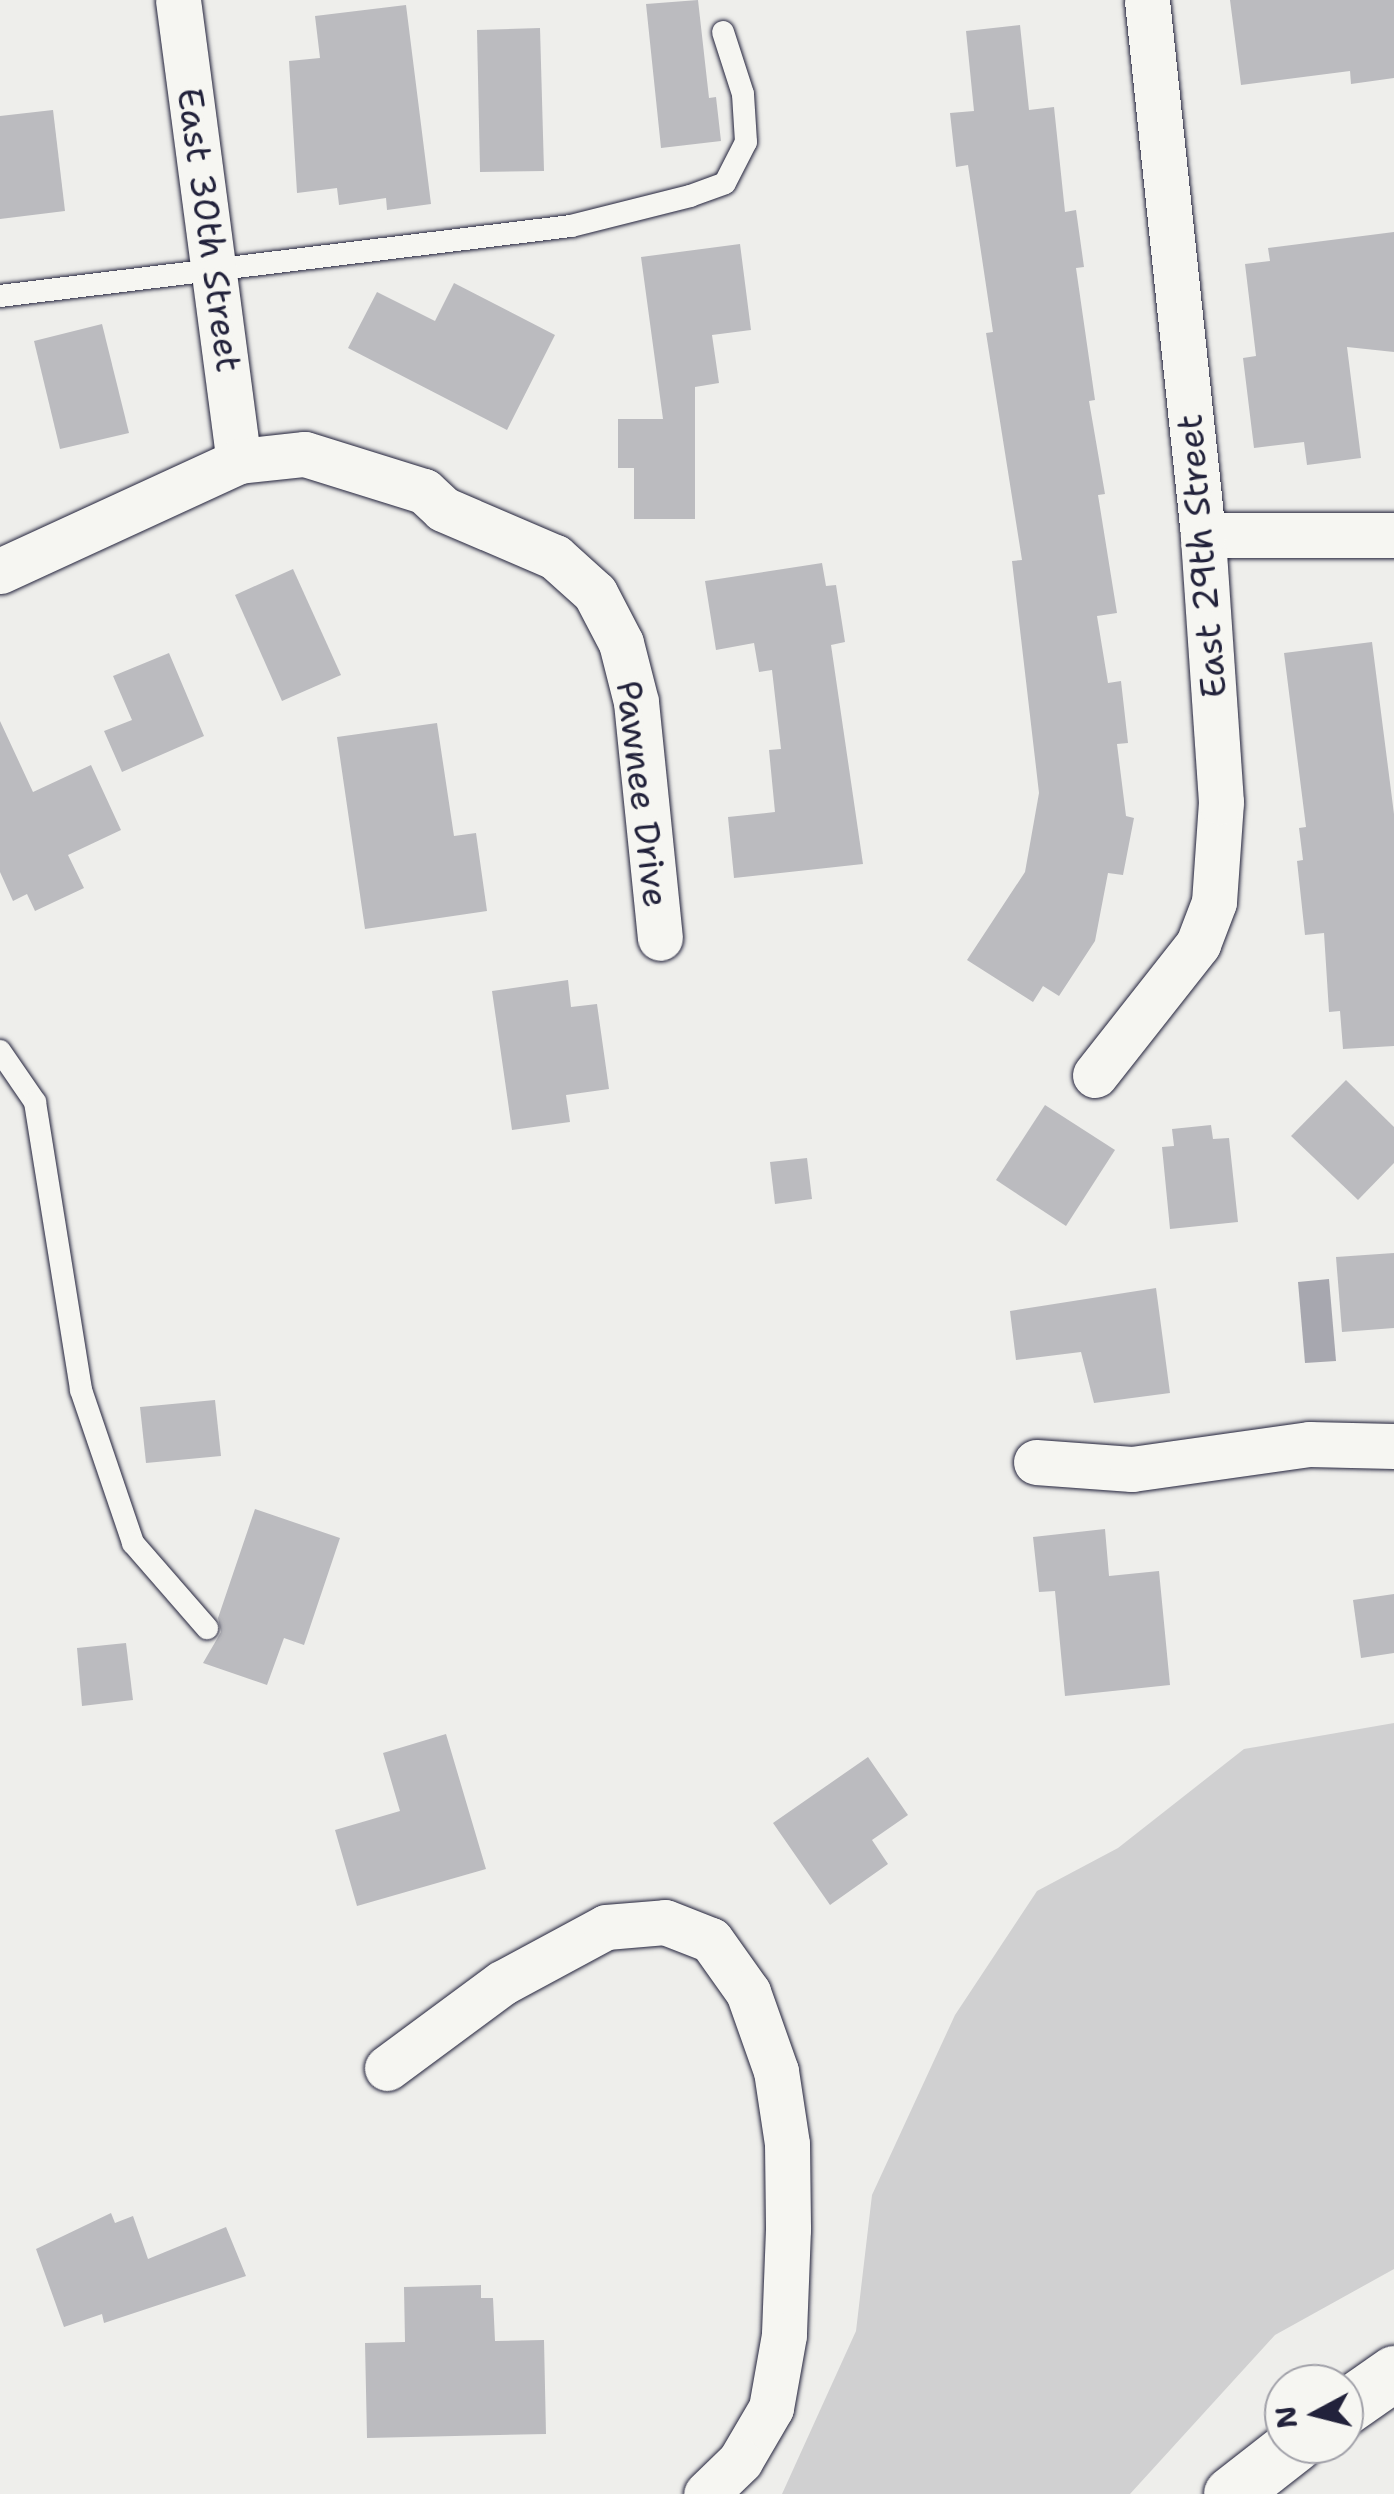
<!DOCTYPE html>
<style>
body{margin:0}
#map{position:relative;width:1394px;height:2494px;overflow:hidden;background:#eeeeeb;font-family:"Shantell Sans",sans-serif}
div>[style]{position:absolute}
.green>*{inset:0;background:#d0d0d1}
.water>*{inset:0;background:#a7a7af}
.building>*{inset:0;background:#bbbbbf}
.roads{filter:drop-shadow(0 0 2px #22223b) drop-shadow(0 0 2px #22223b)}
.service>*{height:22px;margin:-11px;padding:0 11px;transform-origin:11px;border-radius:11px;background:#f6f6f2}
.minor>*{height:45px;margin:-22.5px;padding:0 22.5px;transform-origin:22.5px;border-radius:22.5px;background:#f6f6f2}
.secondary>*{height:55px;margin:-27.5px;padding:0 27.5px;transform-origin:27.5px;border-radius:27.5px;background:#f6f6f2}
span{translate:-50% -50%;white-space:nowrap;text-align:center;line-height:1.15;-webkit-text-stroke:8px #f6f6f2;paint-order:stroke}
.street-label{font-size:35px;color:#22223b}
.north{position:absolute;left:1264px;top:2364px;width:100px;height:100px;box-sizing:border-box;background:#f6f6f2;border:2px solid #a1a1a9;border-radius:50%;rotate:263deg;font-size:28px;font-weight:700;line-height:40px;text-align:center;color:#22223b}
.north::after{content:'';display:block;margin:auto;width:35px;height:45px;background:#22223b;clip-path:polygon(50% 0,100% 100%,50% 72%,0 100%)}
</style>
<div id="map">
<div class="green">
<i style="clip-path:polygon(1394px 1723px,1394px 2269px,1275px 2335px,1130px 2494px,782px 2494px,856px 2331px,872px 2195px,955px 2015px,1037px 1891px,1118px 1848px,1244px 1749px)"></i>
</div>
<div class="water">
<i style="clip-path:polygon(1329px 1279px,1336px 1361px,1305px 1363px,1298px 1282px)"></i>
</div>
<div class="building">
<i style="clip-path:polygon(698px 0,709px 98px,716px 97px,721px 141px,661px 148px,646px 4px)"></i>
<i style="clip-path:polygon(1230px 0,1394px 0,1394px 78px,1351px 84px,1350px 71px,1241px 85px)"></i>
<i style="clip-path:polygon(406px 5px,431px 204px,387px 210px,386px 198px,339px 205px,337px 188px,297px 193px,289px 61px,320px 58px,315px 16px)"></i>
<i style="clip-path:polygon(1020px 25px,1029px 110px,1054px 107px,1065px 212px,1076px 210px,1084px 267px,1076px 268px,1095px 400px,1089px 401px,1105px 494px,1098px 495px,1117px 613px,1097px 616px,1108px 683px,1121px 681px,1128px 743px,1117px 744px,1126px 816px,1134px 818px,1123px 875px,1108px 873px,1095px 941px,1059px 996px,1043px 986px,1033px 1002px,967px 960px,1025px 872px,1039px 793px,1012px 561px,1022px 560px,986px 333px,993px 332px,968px 165px,956px 167px,950px 113px,974px 111px,966px 31px)"></i>
<i style="clip-path:polygon(540px 28px,544px 171px,480px 172px,477px 30px)"></i>
<i style="clip-path:polygon(53px 110px,65px 211px,0 219px,0 116px)"></i>
<i style="clip-path:polygon(1394px 232px,1394px 352px,1347px 347px,1361px 458px,1307px 465px,1304px 442px,1254px 448px,1243px 358px,1256px 356px,1245px 264px,1270px 261px,1268px 248px)"></i>
<i style="clip-path:polygon(740px 244px,751px 330px,712px 335px,719px 383px,695px 387px,695px 519px,634px 519px,634px 468px,618px 468px,618px 419px,663px 419px,641px 257px)"></i>
<i style="clip-path:polygon(454px 283px,555px 335px,507px 430px,348px 348px,377px 292px,435px 321px)"></i>
<i style="clip-path:polygon(102px 324px,129px 433px,60px 449px,34px 341px)"></i>
<i style="clip-path:polygon(822px 563px,826px 586px,836px 585px,845px 642px,831px 645px,863px 864px,734px 878px,728px 817px,775px 812px,769px 750px,781px 749px,772px 670px,759px 672px,754px 643px,716px 650px,705px 581px)"></i>
<i style="clip-path:polygon(293px 569px,341px 675px,282px 701px,235px 595px)"></i>
<i style="clip-path:polygon(1372px 642px,1394px 814px,1394px 1046px,1343px 1049px,1340px 1011px,1329px 1012px,1324px 933px,1305px 935px,1297px 861px,1303px 860px,1299px 828px,1306px 827px,1284px 653px)"></i>
<i style="clip-path:polygon(169px 653px,204px 736px,122px 772px,104px 731px,132px 720px,113px 676px)"></i>
<i style="clip-path:polygon(0 721px,33px 792px,91px 765px,121px 830px,68px 855px,84px 888px,35px 911px,27px 894px,13px 901px,0 872px)"></i>
<i style="clip-path:polygon(437px 723px,454px 836px,476px 833px,487px 911px,365px 929px,337px 737px)"></i>
<i style="clip-path:polygon(568px 980px,571px 1007px,597px 1004px,609px 1089px,566px 1095px,570px 1122px,512px 1130px,492px 991px)"></i>
<i style="clip-path:polygon(1346px 1080px,1394px 1127px,1394px 1163px,1358px 1200px,1291px 1136px)"></i>
<i style="clip-path:polygon(1045px 1105px,1115px 1150px,1066px 1226px,996px 1180px)"></i>
<i style="clip-path:polygon(1211px 1125px,1213px 1139px,1229px 1138px,1238px 1222px,1170px 1229px,1162px 1147px,1174px 1146px,1172px 1129px)"></i>
<i style="clip-path:polygon(807px 1158px,812px 1199px,775px 1204px,770px 1162px)"></i>
<i style="clip-path:polygon(1394px 1253px,1394px 1328px,1342px 1332px,1336px 1257px)"></i>
<i style="clip-path:polygon(1156px 1288px,1170px 1393px,1094px 1403px,1081px 1352px,1016px 1360px,1010px 1311px)"></i>
<i style="clip-path:polygon(215px 1400px,221px 1456px,146px 1463px,140px 1407px)"></i>
<i style="clip-path:polygon(255px 1509px,340px 1538px,304px 1645px,284px 1638px,267px 1685px,203px 1663px,221px 1632px,218px 1618px)"></i>
<i style="clip-path:polygon(1105px 1529px,1109px 1576px,1159px 1571px,1170px 1685px,1065px 1696px,1055px 1591px,1039px 1592px,1033px 1537px)"></i>
<i style="clip-path:polygon(1394px 1594px,1394px 1653px,1361px 1658px,1353px 1600px)"></i>
<i style="clip-path:polygon(126px 1643px,133px 1700px,82px 1706px,77px 1648px)"></i>
<i style="clip-path:polygon(446px 1734px,486px 1869px,357px 1906px,335px 1830px,400px 1811px,383px 1753px)"></i>
<i style="clip-path:polygon(868px 1757px,908px 1815px,872px 1840px,888px 1864px,830px 1905px,773px 1823px)"></i>
<i style="clip-path:polygon(111px 2213px,115px 2223px,133px 2216px,148px 2259px,226px 2227px,246px 2276px,104px 2323px,102px 2314px,64px 2327px,36px 2249px)"></i>
<i style="clip-path:polygon(481px 2285px,481px 2298px,493px 2298px,495px 2341px,544px 2340px,546px 2434px,367px 2438px,365px 2343px,405px 2342px,404px 2287px)"></i>
</div>
<div class="roads">
<div class="service">
<i style="left:0;top:296px;width:575px;rotate:-6.99deg"></i>
<i style="left:571px;top:226px;width:123px;rotate:-14.1deg"></i>
<i style="left:690px;top:196px;width:37px;rotate:-20deg"></i>
<i style="left:725px;top:183px;width:46px;rotate:-62.9deg"></i>
<i style="left:746px;top:142px;width:48px;rotate:-93.6deg"></i>
<i style="left:743px;top:94px;width:65px;rotate:-107.9deg"></i>
<i style="left:0;top:1051px;width:62px;rotate:55.5deg"></i>
<i style="left:35px;top:1102px;width:292px;rotate:80.9deg"></i>
<i style="left:81px;top:1390px;width:162px;rotate:71.2deg"></i>
<i style="left:133px;top:1543px;width:113px;rotate:49deg"></i>
</div>
<div class="minor">
<i style="left:178px;top:0;width:465px;rotate:82.5deg"></i>
<i style="left:1203px;top:535px;width:191px"></i>
<i style="left:0;top:571px;width:263px;rotate:-24.7deg"></i>
<i style="left:239px;top:461px;width:66px;rotate:-6.1deg"></i>
<i style="left:305px;top:454px;width:125px;rotate:17.3deg"></i>
<i style="left:424px;top:491px;width:26px;rotate:43deg"></i>
<i style="left:443px;top:509px;width:122px;rotate:23.2deg"></i>
<i style="left:555px;top:557px;width:54px;rotate:42deg"></i>
<i style="left:595px;top:593px;width:56px;rotate:62.5deg"></i>
<i style="left:621px;top:643px;width:61px;rotate:75.7deg"></i>
<i style="left:636px;top:702px;width:237px;rotate:84.2deg"></i>
<i style="left:1095px;top:1075px;width:167px;rotate:-51.8deg"></i>
<i style="left:1198px;top:944px;width:45px;rotate:-69.1deg"></i>
<i style="left:1214px;top:902px;width:100px;rotate:-86deg"></i>
<i style="left:1221px;top:802px;width:268px;rotate:-93.9deg"></i>
<i style="left:1203px;top:535px;width:538px;rotate:-95.98deg"></i>
<i style="left:1036px;top:1462px;width:96px;rotate:4.2deg"></i>
<i style="left:1132px;top:1469px;width:179px;rotate:-8deg"></i>
<i style="left:1309px;top:1444px;width:85px;rotate:1.3deg"></i>
<i style="left:387px;top:2068px;width:143px;rotate:-36.5deg"></i>
<i style="left:502px;top:1983px;width:118px;rotate:-28.3deg"></i>
<i style="left:606px;top:1927px;width:59px;rotate:-4.8deg"></i>
<i style="left:665px;top:1922px;width:49px;rotate:21.4deg"></i>
<i style="left:711px;top:1940px;width:64px;rotate:54.6deg"></i>
<i style="left:748px;top:1992px;width:84px;rotate:70.5deg"></i>
<i style="left:776px;top:2071px;width:74px;rotate:81.4deg"></i>
<i style="left:787px;top:2144px;width:85px;rotate:89.3deg"></i>
<i style="left:788px;top:2229px;width:106px;rotate:92.2deg"></i>
<i style="left:784px;top:2335px;width:74px;rotate:100.1deg"></i>
<i style="left:771px;top:2408px;width:61px;rotate:120.3deg"></i>
<i style="left:740px;top:2461px;width:47px;rotate:135.9deg"></i>
</div>
<div class="secondary">
<i style="left:1344px;top:2408px;width:61px;rotate:-35deg"></i>
<i style="left:1231px;top:2494px;width:81px;rotate:-38deg"></i>
</div>
</div>
<div class="street-label">
<span style="left:209px;top:230px;rotate:82deg">East 30th Street</span>
<span style="left:1202px;top:556px;rotate:-95deg">East 29th Street</span>
<span style="left:642px;top:794px;rotate:83deg">Pawnee Drive</span>
</div>
<div class="north">N</div>
</div>
